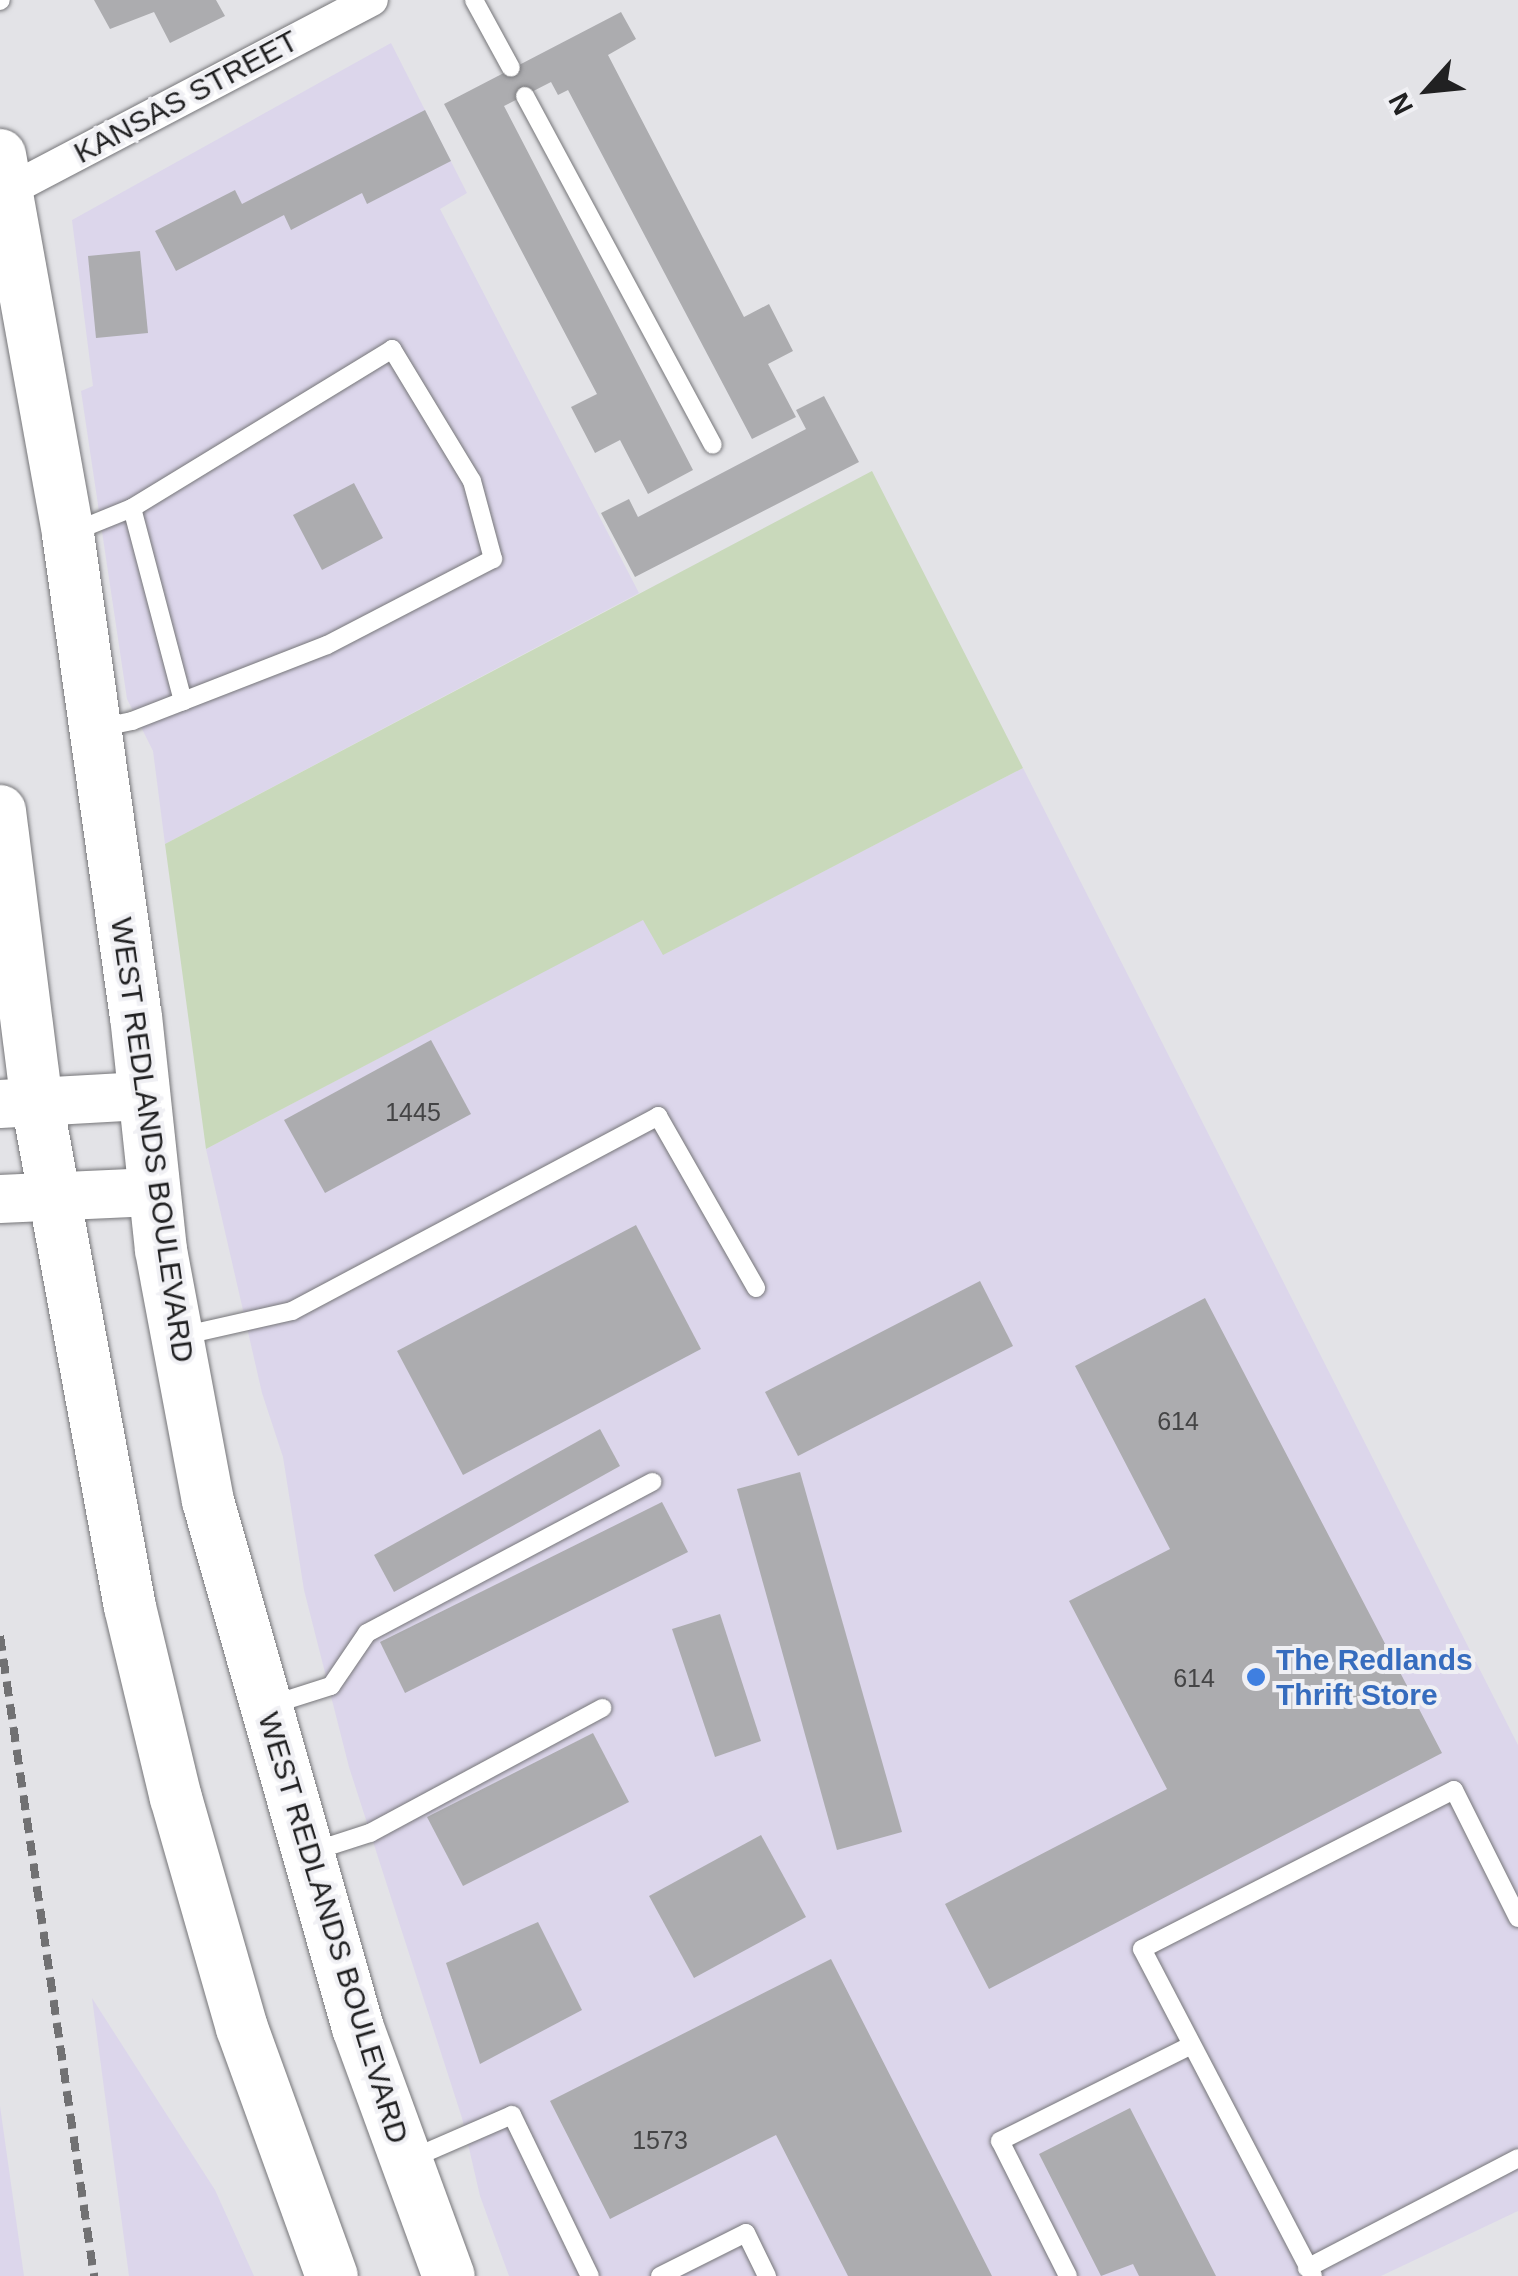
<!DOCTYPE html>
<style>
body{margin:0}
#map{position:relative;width:1518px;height:2276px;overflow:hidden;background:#e3e3e7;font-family:Arial,sans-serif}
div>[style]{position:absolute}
.commercial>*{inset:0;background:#dcd6eb}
.green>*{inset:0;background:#c9d9bb}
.building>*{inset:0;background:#acacaf}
.roads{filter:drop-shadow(0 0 2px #767679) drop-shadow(0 0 2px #767679)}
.lane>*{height:18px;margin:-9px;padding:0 9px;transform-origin:9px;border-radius:9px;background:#fff}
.street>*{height:32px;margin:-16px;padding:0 16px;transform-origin:16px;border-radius:16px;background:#fff}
.secondary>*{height:48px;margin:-24px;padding:0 24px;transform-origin:24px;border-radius:24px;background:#fff}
.primary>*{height:52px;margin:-26px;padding:0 26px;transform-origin:26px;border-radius:26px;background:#fff}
.rail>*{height:8px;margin-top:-4px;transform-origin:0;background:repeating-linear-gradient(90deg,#717173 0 15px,transparent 0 23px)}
.dots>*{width:28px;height:28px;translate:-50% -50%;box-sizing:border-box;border:5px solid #f0f0f4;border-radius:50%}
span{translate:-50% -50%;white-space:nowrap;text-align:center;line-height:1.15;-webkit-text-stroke:8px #f0f0f4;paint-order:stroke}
.number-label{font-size:25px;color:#444445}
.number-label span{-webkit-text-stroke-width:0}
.street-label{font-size:30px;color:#212122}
.shop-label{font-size:30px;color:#366cbe;font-weight:700}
.left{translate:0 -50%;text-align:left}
.north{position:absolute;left:1378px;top:40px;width:100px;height:100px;-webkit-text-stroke:8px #f0f0f4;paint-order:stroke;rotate:243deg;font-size:28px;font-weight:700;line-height:40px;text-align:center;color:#212122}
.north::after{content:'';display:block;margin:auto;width:35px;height:45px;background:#212122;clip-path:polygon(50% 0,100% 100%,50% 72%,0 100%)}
</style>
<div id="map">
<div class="commercial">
<i style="clip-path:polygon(391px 43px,467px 193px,440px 209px,639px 593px,165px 844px,153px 751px,127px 699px,81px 391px,93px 386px,72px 220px)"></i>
<i style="clip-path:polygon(1023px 768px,1518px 1745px,1518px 2211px,1381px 2276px,509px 2276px,480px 2196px,462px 2118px,349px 1767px,304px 1590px,283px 1457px,262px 1393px,206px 1149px,643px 919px,664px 954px)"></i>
<i style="clip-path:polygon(92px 1998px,215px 2190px,254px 2276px,129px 2276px)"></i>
<i style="clip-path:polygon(0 2106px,24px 2276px,0 2276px)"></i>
</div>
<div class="green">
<i style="clip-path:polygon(872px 471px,1023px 768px,663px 955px,643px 920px,206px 1149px,165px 844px)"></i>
</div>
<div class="building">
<i style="clip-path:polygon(94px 0,216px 0,225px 16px,170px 43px,154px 12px,110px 29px)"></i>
<i style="clip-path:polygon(621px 12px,636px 39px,608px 55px,744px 317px,769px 304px,793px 351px,768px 364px,796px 417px,752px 439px,568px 90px,558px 95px,551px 82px,504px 106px,693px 470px,648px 494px,620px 440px,595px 453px,571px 407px,597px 394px,444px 104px)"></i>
<i style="clip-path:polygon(425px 110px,451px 161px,367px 204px,362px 193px,291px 230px,284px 215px,176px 271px,155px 231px,235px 190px,242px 204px)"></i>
<i style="clip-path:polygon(140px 251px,148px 333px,96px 338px,88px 256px)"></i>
<i style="clip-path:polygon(824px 396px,859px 462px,635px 577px,601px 513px,629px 499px,638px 517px,806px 429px,796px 410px)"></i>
<i style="clip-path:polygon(354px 483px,383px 538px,322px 570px,293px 515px)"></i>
<i style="clip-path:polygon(431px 1040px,471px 1114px,325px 1193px,284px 1120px)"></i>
<i style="clip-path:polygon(636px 1225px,701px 1349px,463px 1475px,397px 1351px)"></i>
<i style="clip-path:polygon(980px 1281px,1013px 1346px,798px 1456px,765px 1392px)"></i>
<i style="clip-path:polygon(1205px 1298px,1442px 1753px,989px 1989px,945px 1904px,1167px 1789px,1069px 1601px,1170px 1549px,1075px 1366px)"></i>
<i style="clip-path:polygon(600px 1429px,620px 1466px,394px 1592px,374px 1555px)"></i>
<i style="clip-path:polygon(800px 1472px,902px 1832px,837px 1850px,737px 1489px)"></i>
<i style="clip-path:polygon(662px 1502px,688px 1552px,405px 1693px,380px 1642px)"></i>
<i style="clip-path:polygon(720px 1614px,761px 1741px,715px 1757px,672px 1629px)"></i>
<i style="clip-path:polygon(593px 1733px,629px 1802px,463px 1886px,427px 1817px)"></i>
<i style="clip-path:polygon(761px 1835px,806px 1917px,694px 1978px,649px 1896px)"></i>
<i style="clip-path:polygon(538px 1922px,582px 2010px,480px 2064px,446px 1963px)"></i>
<i style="clip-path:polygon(831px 1959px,992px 2276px,848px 2276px,776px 2135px,610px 2219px,550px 2101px)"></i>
<i style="clip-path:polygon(1130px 2108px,1216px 2276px,1139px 2276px,1133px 2264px,1101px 2276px,1039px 2154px)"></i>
</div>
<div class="roads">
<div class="lane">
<i style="left:474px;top:0;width:77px;rotate:61.4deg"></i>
<i style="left:0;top:1px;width:1px;rotate:-45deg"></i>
<i style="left:525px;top:96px;width:396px;rotate:61.7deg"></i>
<i style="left:132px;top:508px;width:200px;rotate:75.2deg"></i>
<i style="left:73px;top:532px;width:64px;rotate:-22.1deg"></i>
<i style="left:132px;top:508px;width:305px;rotate:-31.4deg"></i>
<i style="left:392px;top:349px;width:154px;rotate:58.8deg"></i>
<i style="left:472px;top:481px;width:81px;rotate:74.9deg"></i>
<i style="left:493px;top:559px;width:187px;rotate:152.6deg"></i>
<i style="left:327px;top:645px;width:209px;rotate:158.7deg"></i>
<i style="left:132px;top:721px;width:34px;rotate:168deg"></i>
<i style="left:181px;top:1336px;width:114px;rotate:-12.7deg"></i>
<i style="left:292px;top:1311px;width:415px;rotate:-28deg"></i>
<i style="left:658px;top:1116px;width:198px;rotate:60.3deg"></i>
<i style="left:271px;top:1705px;width:63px;rotate:-17.6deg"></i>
<i style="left:331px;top:1686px;width:64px;rotate:-55.8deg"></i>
<i style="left:367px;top:1633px;width:323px;rotate:-27.9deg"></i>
<i style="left:311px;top:1852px;width:62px;rotate:-17.9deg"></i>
<i style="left:370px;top:1833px;width:264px;rotate:-28.3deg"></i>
<i style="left:411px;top:2159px;width:110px;rotate:-23.5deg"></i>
<i style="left:512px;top:2115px;width:179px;rotate:64.2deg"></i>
<i style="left:1307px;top:2268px;width:238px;rotate:-27.5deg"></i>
<i style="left:660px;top:2276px;width:96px;rotate:-26.6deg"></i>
<i style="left:746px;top:2233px;width:48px;rotate:64deg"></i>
<i style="left:1068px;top:2276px;width:151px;rotate:-116.7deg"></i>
<i style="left:1000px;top:2141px;width:212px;rotate:-26.6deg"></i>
<i style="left:1313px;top:2276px;width:369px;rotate:-117.6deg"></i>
<i style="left:1142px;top:1949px;width:350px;rotate:-27deg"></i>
<i style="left:1454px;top:1790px;width:143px;rotate:63.4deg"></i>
</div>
<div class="street">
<i style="left:0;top:195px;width:420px;rotate:-27.7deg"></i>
</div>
<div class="secondary">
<i style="left:0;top:1104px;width:142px;rotate:-3.2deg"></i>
<i style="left:0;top:1199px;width:153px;rotate:-2.6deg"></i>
</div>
<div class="primary">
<i style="left:0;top:155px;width:385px;rotate:79.8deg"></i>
<i style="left:68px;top:534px;width:487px;rotate:82deg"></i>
<i style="left:136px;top:1016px;width:235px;rotate:83.9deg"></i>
<i style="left:161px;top:1250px;width:255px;rotate:79.4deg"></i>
<i style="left:208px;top:1501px;width:548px;rotate:74.11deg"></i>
<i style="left:358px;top:2028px;width:264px;rotate:69.9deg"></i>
<i style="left:0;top:811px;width:293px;rotate:82.8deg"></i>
<i style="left:37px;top:1102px;width:513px;rotate:79.57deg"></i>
<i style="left:130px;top:1607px;width:196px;rotate:76.5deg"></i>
<i style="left:176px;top:1798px;width:239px;rotate:74deg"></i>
<i style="left:242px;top:2028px;width:264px;rotate:70.1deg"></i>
</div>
</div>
<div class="rail">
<i style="left:0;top:1636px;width:647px;rotate:81.64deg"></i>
</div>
<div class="dots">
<i style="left:1256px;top:1677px;background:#3f7fe0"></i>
</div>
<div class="number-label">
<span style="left:413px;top:1112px">1445</span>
<span style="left:1178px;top:1421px">614</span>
<span style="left:1194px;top:1678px">614</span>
<span style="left:660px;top:2140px">1573</span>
</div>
<div class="street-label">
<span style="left:186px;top:97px;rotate:-28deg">KANSAS STREET</span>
<span style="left:152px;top:1140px;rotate:82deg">WEST REDLANDS BOULEVARD</span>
<span style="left:333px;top:1928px;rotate:73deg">WEST REDLANDS BOULEVARD</span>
</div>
<div class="shop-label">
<span class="left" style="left:1276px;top:1677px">The Redlands<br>Thrift Store</span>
</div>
<div class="north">N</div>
</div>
